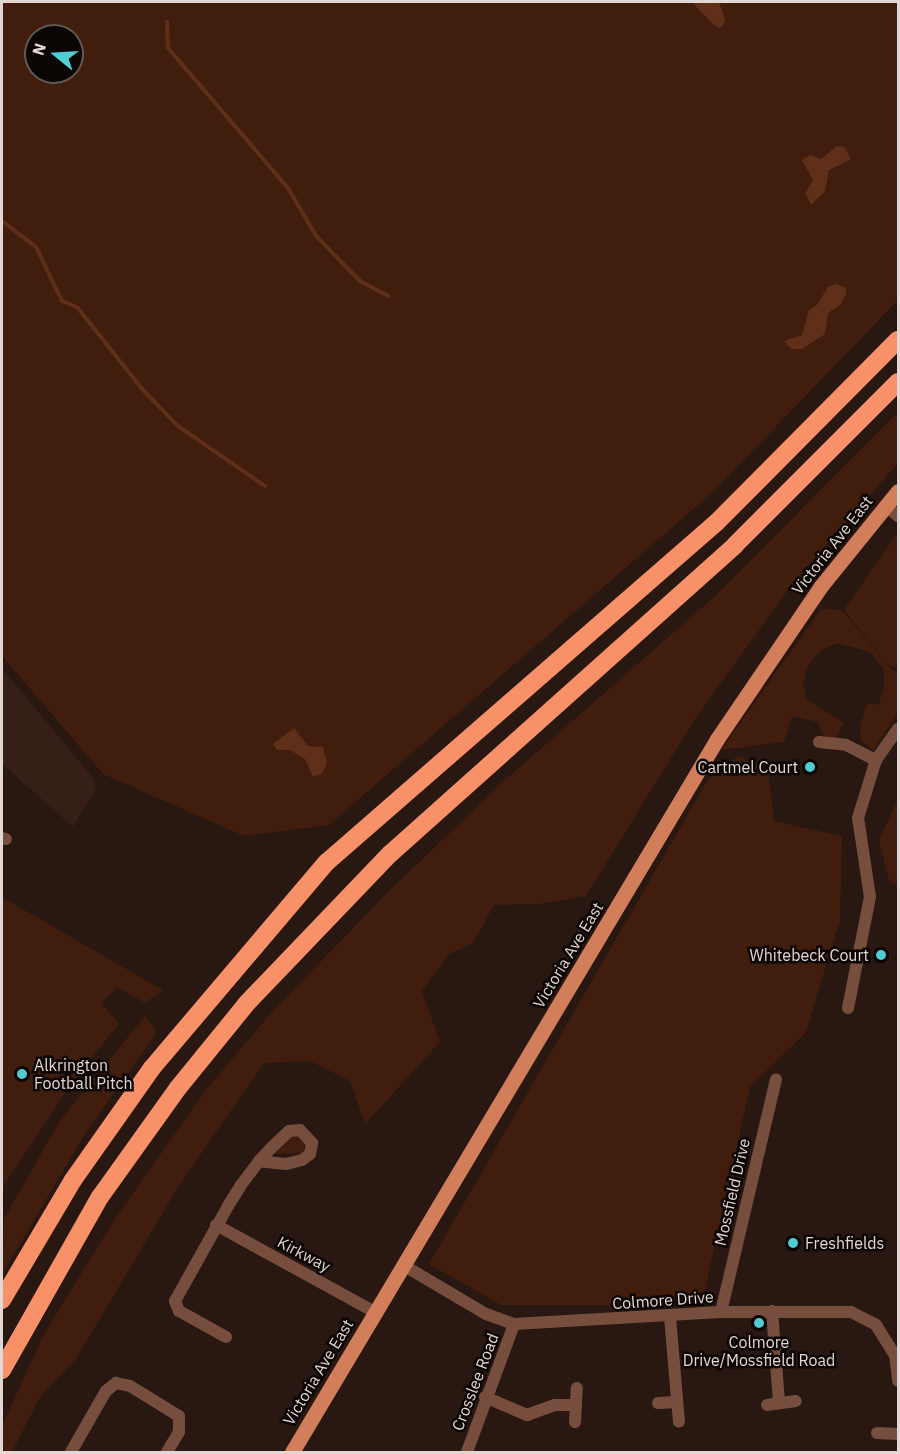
<!DOCTYPE html>
<style>
body{margin:0}
#map{position:relative;width:900px;height:1454px;overflow:hidden;background:#281811;font-family:"IBM Plex Sans",sans-serif}
div>[style]{position:absolute}
.built>*{inset:0;background:#351f16}
.green>*{inset:0;background:#401d0d}
.water>*{inset:0;background:#5f2f1a}
.stream>*{height:4px;margin:-2px;padding:0 2px;transform-origin:2px;border-radius:2px;background:#5f2f1a}
.minor>*{height:12px;margin:-6px;padding:0 6px;transform-origin:6px;border-radius:6px;background:#774e3d}
.major>*{height:15px;margin:-7.5px;padding:0 7.5px;transform-origin:7.5px;border-radius:7.5px;background:#d37e5b}
.highway>*{height:18px;margin:-9px;padding:0 9px;transform-origin:9px;border-radius:9px;background:#f89167}
.dots>*{width:16px;height:16px;translate:-50% -50%;box-sizing:border-box;border:3px solid #0b0504;border-radius:50%}
span{translate:-50% -50%;white-space:nowrap;text-align:center;line-height:1.15;-webkit-text-stroke:5px #0b0504;paint-order:stroke}
.street-label{font-size:16px;color:#e3d7d3}
.poi-label{font-size:16px;color:#e3d7d3}
.right{translate:-100% -50%;text-align:right}
.left{translate:0 -50%;text-align:left}
.frame{position:absolute;inset:0;border:3px solid #e3d7d3;pointer-events:none}
.north{position:absolute;left:24px;top:24px;width:60px;height:60px;box-sizing:border-box;background:#0b0504;border:2px solid #615957;border-radius:50%;rotate:288deg;font-size:16px;font-weight:700;line-height:24px;text-align:center;color:#e3d7d3}
.north::after{content:'';display:block;margin:auto;width:21px;height:27px;background:#51ccd3;clip-path:polygon(50% 0,100% 100%,50% 72%,0 100%)}
</style>
<div id="map">
<div class="built">
<i style="clip-path:polygon(2px 668px,93px 778px,96px 788px,73px 827px,2px 764px)"></i>
</div>
<div class="green">
<i style="clip-path:polygon(evenodd,2px 2px,898px 2px,898px 300px,713px 492px,329px 825px,244px 836px,103px 774px,2px 656px,2px 2px,36px 36px,72px 36px,72px 72px,36px 72px,36px 36px)"></i>
<i style="clip-path:polygon(898px 412px,898px 463px,793px 583px,695px 719px,586px 896px,538px 904px,494px 905px,473px 943px,449px 954px,422px 991px,440px 1042px,365px 1124px,350px 1081px,310px 1061px,264px 1063px,178px 1187px,76px 1359px,40px 1397px,12px 1452px,2px 1452px,2px 1426px,44px 1334px,116px 1217px,206px 1090px,271px 1013px,390px 890px,504px 781px,715px 596px)"></i>
<i style="clip-path:polygon(898px 532px,898px 668px,887px 664px,844px 610px)"></i>
<i style="clip-path:polygon(821px 609px,842px 610px,891px 669px,898px 672px,898px 713px,873px 751px,860px 739px,861px 723px,867px 703px,878px 705px,884px 688px,884px 669px,870px 652px,837px 643px,820px 651px,807px 667px,803px 683px,806px 699px,844px 723px,835px 739px,825px 737px,817px 722px,792px 716px,784px 742px,721px 750px)"></i>
<i style="clip-path:polygon(738px 756px,768px 769px,774px 821px,842px 836px,840px 920px,806px 1032px,750px 1087px,703px 1298px,624px 1305px,501px 1305px,429px 1264px,707px 781px)"></i>
<i style="clip-path:polygon(898px 798px,898px 887px,889px 880px,879px 841px)"></i>
<i style="clip-path:polygon(5px 899px,163px 990px,145px 1003px,117px 987px,102px 1003px,119px 1024px,75px 1078px,2px 1188px,2px 902px)"></i>
<i style="clip-path:polygon(145px 1016px,157px 1032px,85px 1134px,2px 1275px,4px 1219px,59px 1122px)"></i>
<i style="clip-path:polygon(297px 1134px,305px 1144px,302px 1153px,273px 1154px,282px 1141px)"></i>
</div>
<div class="water">
<i style="clip-path:polygon(692px 2px,719px 2px,725px 19px,723px 25px,719px 28px,712px 23px)"></i>
<i style="clip-path:polygon(837px 146px,844px 147px,851px 159px,829px 170px,825px 191px,811px 205px,805px 193px,813px 180px,802px 160px,810px 155px,821px 159px)"></i>
<i style="clip-path:polygon(836px 284px,846px 288px,846px 294px,841px 304px,828px 313px,825px 334px,802px 349px,792px 349px,784px 341px,802px 335px,809px 310px,817px 305px,828px 287px)"></i>
<i style="clip-path:polygon(294px 728px,308px 746px,323px 747px,327px 763px,322px 774px,313px 777px,305px 759px,290px 750px,277px 750px,273px 744px)"></i>
</div>
<div class="stream">
<i style="left:167px;top:22px;width:26px;rotate:88deg"></i>
<i style="left:168px;top:48px;width:184px;rotate:49.4deg"></i>
<i style="left:288px;top:188px;width:56px;rotate:59.7deg"></i>
<i style="left:316px;top:236px;width:63px;rotate:45.6deg"></i>
<i style="left:360px;top:281px;width:32px;rotate:28deg"></i>
<i style="left:2px;top:221px;width:43px;rotate:37.4deg"></i>
<i style="left:36px;top:247px;width:60px;rotate:64.3deg"></i>
<i style="left:62px;top:301px;width:16px;rotate:22deg"></i>
<i style="left:77px;top:307px;width:106px;rotate:51.5deg"></i>
<i style="left:143px;top:390px;width:50px;rotate:45.8deg"></i>
<i style="left:178px;top:426px;width:106px;rotate:34.6deg"></i>
</div>
<div class="minor">
<i style="left:886px;top:506px;width:16px;rotate:40deg"></i>
<i style="left:819px;top:742px;width:27px;rotate:6deg"></i>
<i style="left:846px;top:745px;width:34px;rotate:27deg"></i>
<i style="left:2px;top:838px;width:4px;rotate:14deg"></i>
<i style="left:848px;top:1008px;width:113px;rotate:-78.8deg"></i>
<i style="left:870px;top:897px;width:80px;rotate:-98.6deg"></i>
<i style="left:858px;top:818px;width:61px;rotate:-72.8deg"></i>
<i style="left:876px;top:760px;width:38px;rotate:-55deg"></i>
<i style="left:216px;top:1225px;width:181px;rotate:28.7deg"></i>
<i style="left:403px;top:1265px;width:96px;rotate:30.6deg"></i>
<i style="left:486px;top:1314px;width:30px;rotate:20deg"></i>
<i style="left:514px;top:1324px;width:207px;rotate:-3.3deg"></i>
<i style="left:721px;top:1312px;width:130px"></i>
<i style="left:851px;top:1312px;width:28px;rotate:27deg"></i>
<i style="left:876px;top:1325px;width:36px;rotate:58deg"></i>
<i style="left:895px;top:1355px;width:26px;rotate:83deg"></i>
<i style="left:772px;top:1311px;width:92px;rotate:85.6deg"></i>
<i style="left:721px;top:1312px;width:239px;rotate:-76.7deg"></i>
<i style="left:670px;top:1317px;width:105px;rotate:85.1deg"></i>
<i style="left:226px;top:1337px;width:54px;rotate:-151deg"></i>
<i style="left:179px;top:1311px;width:11px;rotate:-112deg"></i>
<i style="left:175px;top:1301px;width:109px;rotate:-60.8deg"></i>
<i style="left:228px;top:1206px;width:25px;rotate:-58deg"></i>
<i style="left:241px;top:1185px;width:30px;rotate:-53deg"></i>
<i style="left:259px;top:1161px;width:18px;rotate:-47deg"></i>
<i style="left:271px;top:1148px;width:25px;rotate:-43deg"></i>
<i style="left:289px;top:1131px;width:11px;rotate:-5deg"></i>
<i style="left:300px;top:1130px;width:18px;rotate:47deg"></i>
<i style="left:312px;top:1143px;width:11px;rotate:100deg"></i>
<i style="left:310px;top:1154px;width:10px;rotate:143deg"></i>
<i style="left:302px;top:1160px;width:16px;rotate:166deg"></i>
<i style="left:286px;top:1164px;width:27px;rotate:-174deg"></i>
<i style="left:485px;top:1397px;width:46px;rotate:23.2deg"></i>
<i style="left:527px;top:1415px;width:30px;rotate:-20deg"></i>
<i style="left:555px;top:1405px;width:21px"></i>
<i style="left:658px;top:1403px;width:19px;rotate:-3deg"></i>
<i style="left:767px;top:1405px;width:29px;rotate:-8deg"></i>
<i style="left:575px;top:1422px;width:34px;rotate:-87deg"></i>
<i style="left:877px;top:1433px;width:21px;rotate:3deg"></i>
<i style="left:71px;top:1452px;width:70px;rotate:-60.2deg"></i>
<i style="left:106px;top:1391px;width:13px;rotate:-39deg"></i>
<i style="left:116px;top:1383px;width:14px;rotate:12deg"></i>
<i style="left:130px;top:1386px;width:57px;rotate:31.5deg"></i>
<i style="left:179px;top:1416px;width:16px;rotate:90deg"></i>
<i style="left:179px;top:1432px;width:23px;rotate:121deg"></i>
<i style="left:467px;top:1452px;width:136px;rotate:-69.8deg"></i>
</div>
<div class="major">
<i style="left:292px;top:1452px;width:830px;rotate:-59.2deg"></i>
<i style="left:717px;top:739px;width:185px;rotate:-55.8deg"></i>
<i style="left:821px;top:586px;width:122px;rotate:-51deg"></i>
</div>
<div class="highway">
<i style="left:2px;top:1300px;width:139px;rotate:-59.4deg"></i>
<i style="left:73px;top:1180px;width:137px;rotate:-54.8deg"></i>
<i style="left:152px;top:1068px;width:270px;rotate:-49.7deg"></i>
<i style="left:327px;top:862px;width:517px;rotate:-41.08deg"></i>
<i style="left:717px;top:522px;width:257px;rotate:-45.2deg"></i>
<i style="left:2px;top:1370px;width:199px;rotate:-60.5deg"></i>
<i style="left:100px;top:1197px;width:134px;rotate:-54.4deg"></i>
<i style="left:178px;top:1088px;width:109px;rotate:-50.9deg"></i>
<i style="left:247px;top:1003px;width:207px;rotate:-46.2deg"></i>
<i style="left:390px;top:854px;width:463px;rotate:-41.8deg"></i>
<i style="left:735px;top:545px;width:231px;rotate:-45deg"></i>
</div>
<div class="dots">
<i style="left:810px;top:767px;background:#51ccd3"></i>
<i style="left:881px;top:955px;background:#51ccd3"></i>
<i style="left:22px;top:1074px;background:#51ccd3"></i>
<i style="left:793px;top:1243px;background:#51ccd3"></i>
<i style="left:759px;top:1323px;background:#51ccd3"></i>
</div>
<div class="street-label">
<span style="left:832px;top:545px;rotate:-52deg">Victoria Ave East</span>
<span style="left:568px;top:955px;rotate:-59deg">Victoria Ave East</span>
<span style="left:732px;top:1192px;rotate:-77deg">Mossfield Drive</span>
<span style="left:304px;top:1254px;rotate:28deg">Kirkway</span>
<span style="left:663px;top:1300px;rotate:-4deg">Colmore Drive</span>
<span style="left:318px;top:1372px;rotate:-59deg">Victoria Ave East</span>
<span style="left:475px;top:1382px;rotate:-69deg">Crosslee Road</span>
</div>
<div class="poi-label">
<span class="right" style="left:798px;top:767px">Cartmel Court</span>
<span class="right" style="left:869px;top:955px">Whitebeck Court</span>
<span class="left" style="left:34px;top:1074px">Alkrington<br>Football Pitch</span>
<span class="left" style="left:805px;top:1243px">Freshfields</span>
<span style="left:759px;top:1351px">Colmore<br>Drive/Mossfield Road</span>
</div>
<div class="frame"></div>
<div class="north">N</div>
</div>
